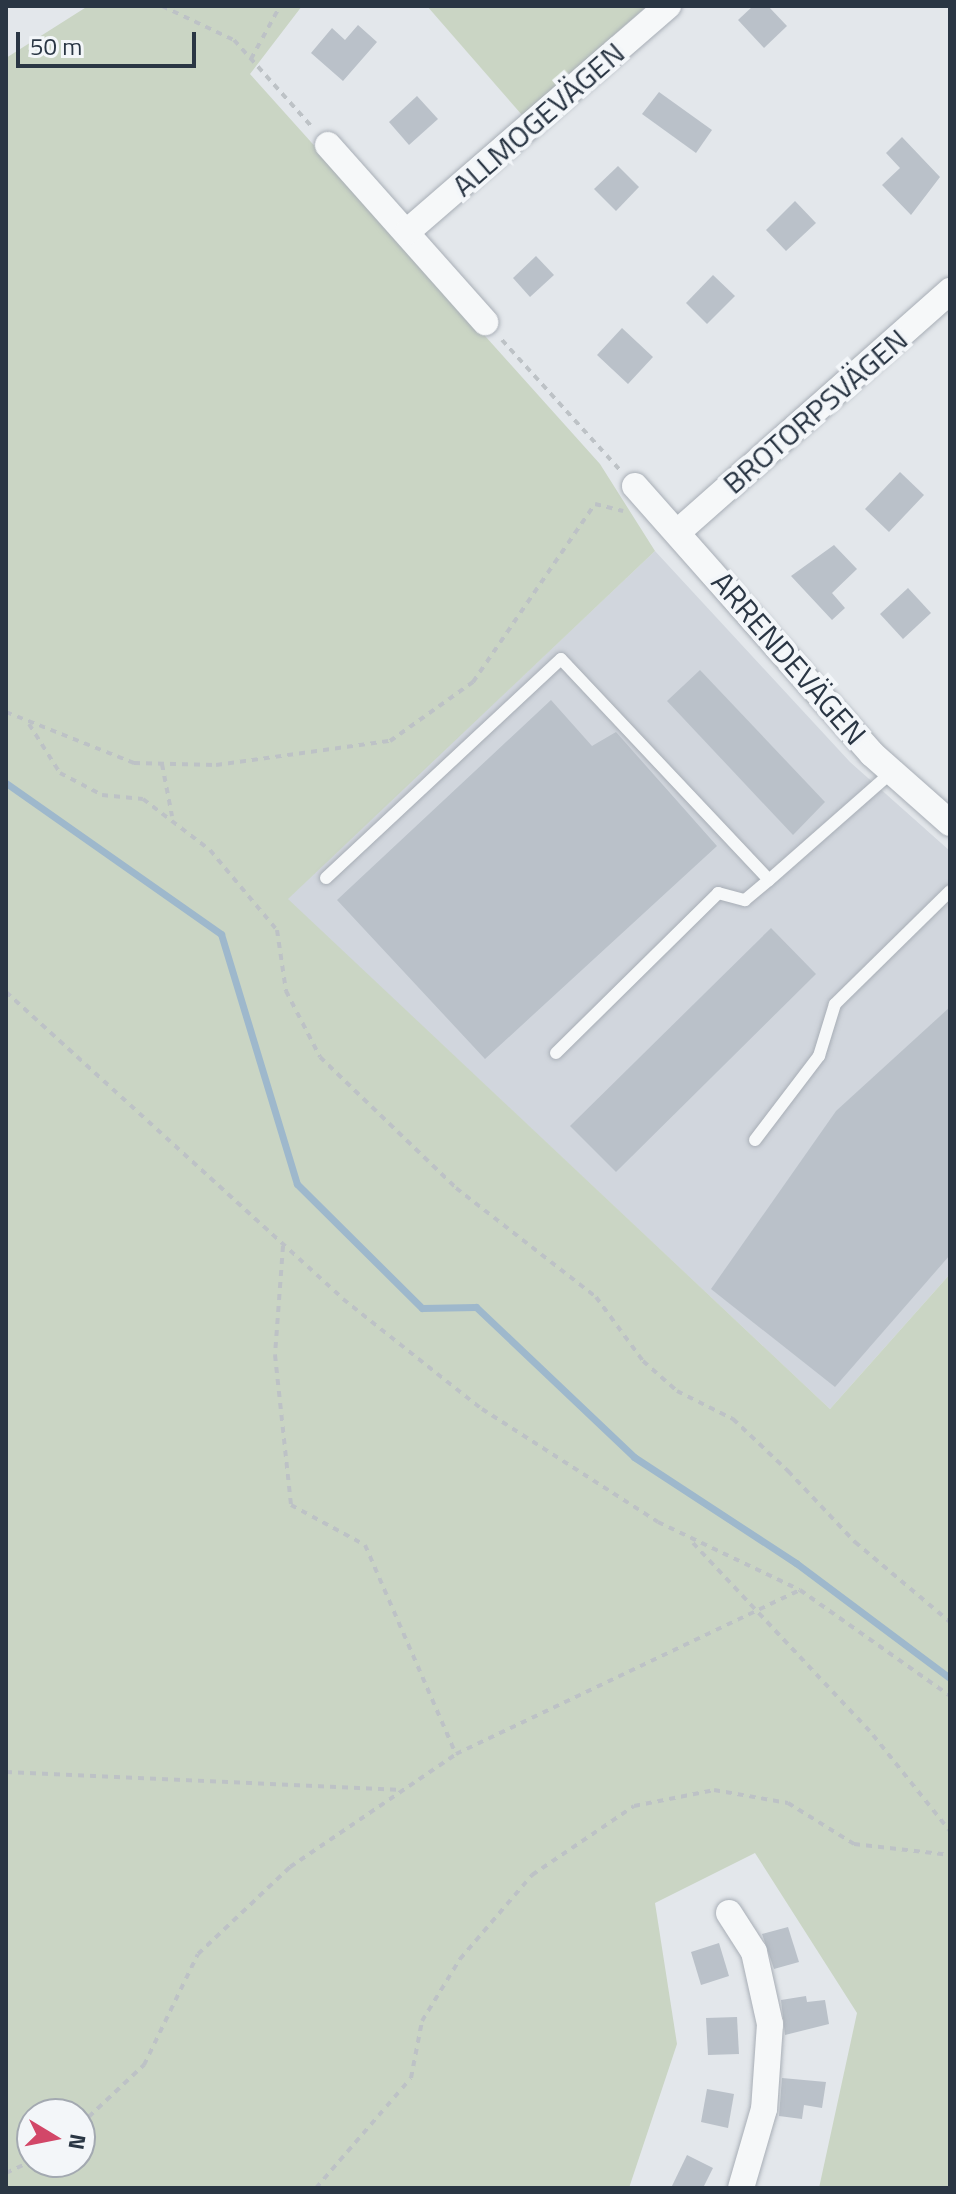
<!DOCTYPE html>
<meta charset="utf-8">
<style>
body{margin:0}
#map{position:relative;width:956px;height:2194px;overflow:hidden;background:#e3e7eb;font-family:"Titillium Web",sans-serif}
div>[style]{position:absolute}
.built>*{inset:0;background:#d1d6dd}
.green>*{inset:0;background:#cad5c4}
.stream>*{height:7px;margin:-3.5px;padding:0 3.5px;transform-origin:3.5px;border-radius:3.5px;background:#9eb8cc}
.building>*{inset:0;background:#bac1c9}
.path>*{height:4px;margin-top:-2px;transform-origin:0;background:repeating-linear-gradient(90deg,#bdc2c6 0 6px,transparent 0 12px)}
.roads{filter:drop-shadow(0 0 2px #a8aeb6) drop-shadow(0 0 2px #a8aeb6)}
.lane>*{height:12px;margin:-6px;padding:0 6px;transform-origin:6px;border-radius:6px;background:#f6f8f9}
.street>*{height:26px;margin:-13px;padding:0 13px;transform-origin:13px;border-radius:13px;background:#f6f8f9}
span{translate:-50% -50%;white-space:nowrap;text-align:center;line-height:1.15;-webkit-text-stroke:8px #f3f6f9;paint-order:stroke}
.street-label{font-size:30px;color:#2a3644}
.frame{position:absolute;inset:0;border:8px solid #2a3644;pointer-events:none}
.north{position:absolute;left:16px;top:2098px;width:80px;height:80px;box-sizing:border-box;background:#f3f6f9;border:2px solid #a3a9b1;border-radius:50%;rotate:100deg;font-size:22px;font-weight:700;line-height:32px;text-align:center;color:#2a3644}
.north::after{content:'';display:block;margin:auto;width:28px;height:36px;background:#d24768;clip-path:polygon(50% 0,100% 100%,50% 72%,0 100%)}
.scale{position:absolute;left:16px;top:32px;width:180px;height:36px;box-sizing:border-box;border:4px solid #2a3644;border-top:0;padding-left:10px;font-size:24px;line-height:28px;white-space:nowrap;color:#2a3644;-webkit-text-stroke:6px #f3f6f9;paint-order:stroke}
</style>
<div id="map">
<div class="built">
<i style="clip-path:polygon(655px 551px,850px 762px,950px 851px,950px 1274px,830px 1409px,287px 899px)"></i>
</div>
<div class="green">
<i style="clip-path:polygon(evenodd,88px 6px,302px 6px,250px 74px,600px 464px,655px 551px,288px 899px,830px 1409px,950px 1274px,950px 2188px,819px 2188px,857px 2013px,755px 1853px,655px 1903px,677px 2044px,629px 2188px,6px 2188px,6px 58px,88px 6px,32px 2114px,80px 2114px,80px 2162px,32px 2162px,32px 2114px)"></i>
<i style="clip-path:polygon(427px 6px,647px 6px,522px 115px)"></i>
</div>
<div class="stream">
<i style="left:6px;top:783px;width:263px;rotate:35.1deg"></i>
<i style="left:221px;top:934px;width:261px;rotate:73.1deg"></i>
<i style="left:297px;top:1184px;width:176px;rotate:44.8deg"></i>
<i style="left:422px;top:1308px;width:54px;rotate:-1.1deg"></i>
<i style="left:476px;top:1307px;width:218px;rotate:43.5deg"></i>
<i style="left:634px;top:1457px;width:194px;rotate:33.2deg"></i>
<i style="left:796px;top:1563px;width:192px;rotate:36.8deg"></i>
</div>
<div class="building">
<i style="clip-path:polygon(753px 6px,768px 6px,787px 26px,764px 48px,738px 20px)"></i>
<i style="clip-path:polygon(358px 25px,377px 42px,343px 81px,311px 53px,332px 28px,345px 40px)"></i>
<i style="clip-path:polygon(659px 92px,712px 130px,696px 153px,642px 114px)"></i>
<i style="clip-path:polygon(417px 96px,438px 119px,409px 145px,389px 122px)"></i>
<i style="clip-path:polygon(902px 137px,940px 177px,911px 215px,882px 185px,900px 168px,886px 153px)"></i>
<i style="clip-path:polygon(618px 166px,639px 187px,616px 211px,594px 189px)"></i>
<i style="clip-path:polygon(795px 201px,816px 223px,786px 251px,766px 230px)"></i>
<i style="clip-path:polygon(536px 256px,554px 275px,530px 297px,513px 278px)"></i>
<i style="clip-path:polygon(713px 275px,735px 296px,707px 324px,686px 303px)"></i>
<i style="clip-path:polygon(622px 328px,653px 357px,628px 384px,597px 355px)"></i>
<i style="clip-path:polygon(900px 472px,924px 495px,889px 532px,865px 509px)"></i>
<i style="clip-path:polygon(834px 545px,857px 569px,832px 593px,845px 608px,832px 620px,791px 576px)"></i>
<i style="clip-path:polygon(908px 588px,931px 613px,903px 639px,880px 614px)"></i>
<i style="clip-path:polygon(700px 670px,825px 802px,793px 835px,667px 701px)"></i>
<i style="clip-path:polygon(551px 700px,592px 746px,616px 732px,717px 846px,485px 1059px,337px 900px)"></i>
<i style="clip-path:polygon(771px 928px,816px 974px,616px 1172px,570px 1126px)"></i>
<i style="clip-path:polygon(950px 1007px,950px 1255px,835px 1387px,711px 1289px,836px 1111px)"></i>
<i style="clip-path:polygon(788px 1927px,799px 1962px,774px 1969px,762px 1934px)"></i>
<i style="clip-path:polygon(719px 1943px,729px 1976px,701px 1985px,691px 1952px)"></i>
<i style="clip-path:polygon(806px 1996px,807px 2002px,825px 2000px,829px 2024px,785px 2035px,781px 2000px)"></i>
<i style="clip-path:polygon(737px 2017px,739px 2054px,708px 2055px,706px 2018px)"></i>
<i style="clip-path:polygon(782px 2078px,826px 2082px,822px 2108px,804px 2105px,802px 2119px,779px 2116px)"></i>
<i style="clip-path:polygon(707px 2089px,734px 2094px,728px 2128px,701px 2122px)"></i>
<i style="clip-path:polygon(687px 2155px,713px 2168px,703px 2188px,671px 2188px)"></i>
</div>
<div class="path">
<i style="left:162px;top:6px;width:80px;rotate:25.3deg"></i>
<i style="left:234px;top:40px;width:118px;rotate:48.1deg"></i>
<i style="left:251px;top:59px;width:60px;rotate:-61.3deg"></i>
<i style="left:502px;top:340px;width:176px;rotate:47.8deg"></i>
<i style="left:6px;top:712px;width:138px;rotate:21.7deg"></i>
<i style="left:134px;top:763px;width:82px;rotate:1.4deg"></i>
<i style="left:216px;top:765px;width:176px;rotate:-7.9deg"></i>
<i style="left:390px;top:741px;width:102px;rotate:-35.4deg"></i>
<i style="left:473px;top:682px;width:216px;rotate:-55.6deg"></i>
<i style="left:595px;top:504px;width:29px;rotate:14deg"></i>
<i style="left:29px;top:724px;width:58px;rotate:57.7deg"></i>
<i style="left:60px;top:773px;width:47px;rotate:27.6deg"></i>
<i style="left:102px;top:795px;width:41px;rotate:5.6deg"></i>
<i style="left:143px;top:799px;width:84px;rotate:37.3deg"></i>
<i style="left:210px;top:850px;width:104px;rotate:50.1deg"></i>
<i style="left:277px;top:930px;width:62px;rotate:81.6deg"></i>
<i style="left:286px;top:991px;width:74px;rotate:62.7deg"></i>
<i style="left:320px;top:1057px;width:189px;rotate:43.9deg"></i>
<i style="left:456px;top:1188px;width:177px;rotate:37.9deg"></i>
<i style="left:596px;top:1297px;width:79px;rotate:53.7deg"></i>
<i style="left:643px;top:1361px;width:45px;rotate:41.4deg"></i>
<i style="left:677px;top:1391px;width:63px;rotate:26.6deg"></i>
<i style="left:733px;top:1419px;width:77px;rotate:43.4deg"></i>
<i style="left:162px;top:764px;width:53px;rotate:79.1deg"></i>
<i style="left:6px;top:992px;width:456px;rotate:42.3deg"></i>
<i style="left:343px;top:1299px;width:177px;rotate:38.4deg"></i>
<i style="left:482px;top:1409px;width:209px;rotate:32.7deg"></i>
<i style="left:658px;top:1522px;width:157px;rotate:25.6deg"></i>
<i style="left:800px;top:1590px;width:184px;rotate:35.2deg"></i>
<i style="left:283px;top:1246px;width:109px;rotate:94.2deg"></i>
<i style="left:275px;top:1355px;width:151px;rotate:83.9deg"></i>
<i style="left:291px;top:1505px;width:84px;rotate:28.4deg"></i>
<i style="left:365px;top:1545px;width:228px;rotate:66.5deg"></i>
<i style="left:788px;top:1471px;width:98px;rotate:46.7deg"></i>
<i style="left:855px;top:1542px;width:124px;rotate:40.1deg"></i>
<i style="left:693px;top:1543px;width:263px;rotate:46.8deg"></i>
<i style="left:873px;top:1735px;width:123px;rotate:51.3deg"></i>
<i style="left:6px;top:1772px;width:397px;rotate:2.6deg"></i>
<i style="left:80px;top:2125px;width:88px;rotate:-43.2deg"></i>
<i style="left:144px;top:2065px;width:123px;rotate:-64.1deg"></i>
<i style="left:198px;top:1954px;width:127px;rotate:-43.4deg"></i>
<i style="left:290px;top:1867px;width:201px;rotate:-34.2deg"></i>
<i style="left:456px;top:1754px;width:379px;rotate:-25.5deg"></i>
<i style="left:6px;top:2173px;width:29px;rotate:-25deg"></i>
<i style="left:316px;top:2188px;width:145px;rotate:-49.2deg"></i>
<i style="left:411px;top:2078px;width:58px;rotate:-79.1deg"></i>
<i style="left:422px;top:2021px;width:73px;rotate:-58.5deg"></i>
<i style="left:460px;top:1959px;width:111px;rotate:-49.4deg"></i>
<i style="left:532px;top:1875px;width:123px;rotate:-34.1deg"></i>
<i style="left:634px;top:1806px;width:82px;rotate:-11.3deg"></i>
<i style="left:714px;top:1790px;width:75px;rotate:10deg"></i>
<i style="left:788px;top:1803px;width:78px;rotate:31.8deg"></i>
<i style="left:854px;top:1844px;width:97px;rotate:6.5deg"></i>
</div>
<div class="roads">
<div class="lane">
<i style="left:326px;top:878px;width:321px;rotate:-43deg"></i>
<i style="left:561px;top:659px;width:303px;rotate:46.7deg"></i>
<i style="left:769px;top:880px;width:164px;rotate:-41.3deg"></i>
<i style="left:556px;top:1053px;width:228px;rotate:-44.6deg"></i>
<i style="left:718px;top:893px;width:28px;rotate:15deg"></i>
<i style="left:745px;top:900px;width:31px;rotate:-40deg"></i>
<i style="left:755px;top:1140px;width:106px;rotate:-52.7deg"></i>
<i style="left:819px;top:1056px;width:54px;rotate:-72.9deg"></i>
<i style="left:835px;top:1004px;width:161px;rotate:-44.5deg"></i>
</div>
<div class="street">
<i style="left:328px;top:145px;width:237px;rotate:48.4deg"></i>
<i style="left:408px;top:231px;width:344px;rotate:-40.9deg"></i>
<i style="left:635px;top:486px;width:358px;rotate:48.5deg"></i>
<i style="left:872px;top:754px;width:104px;rotate:41.5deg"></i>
<i style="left:680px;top:530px;width:361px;rotate:-41.5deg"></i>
<i style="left:729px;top:1913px;width:46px;rotate:57.3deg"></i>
<i style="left:754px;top:1952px;width:74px;rotate:77.5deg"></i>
<i style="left:770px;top:2024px;width:85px;rotate:94deg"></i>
<i style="left:764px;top:2109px;width:82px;rotate:106.2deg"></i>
</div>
</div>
<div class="street-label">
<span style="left:538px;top:119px;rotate:-41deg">ALLMOGEVÄGEN</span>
<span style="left:815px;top:411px;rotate:-41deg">BROTORPSVÄGEN</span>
<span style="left:789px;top:658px;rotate:49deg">ARRENDEVÄGEN</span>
</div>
<div class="frame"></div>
<div class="north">N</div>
<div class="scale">50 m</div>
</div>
